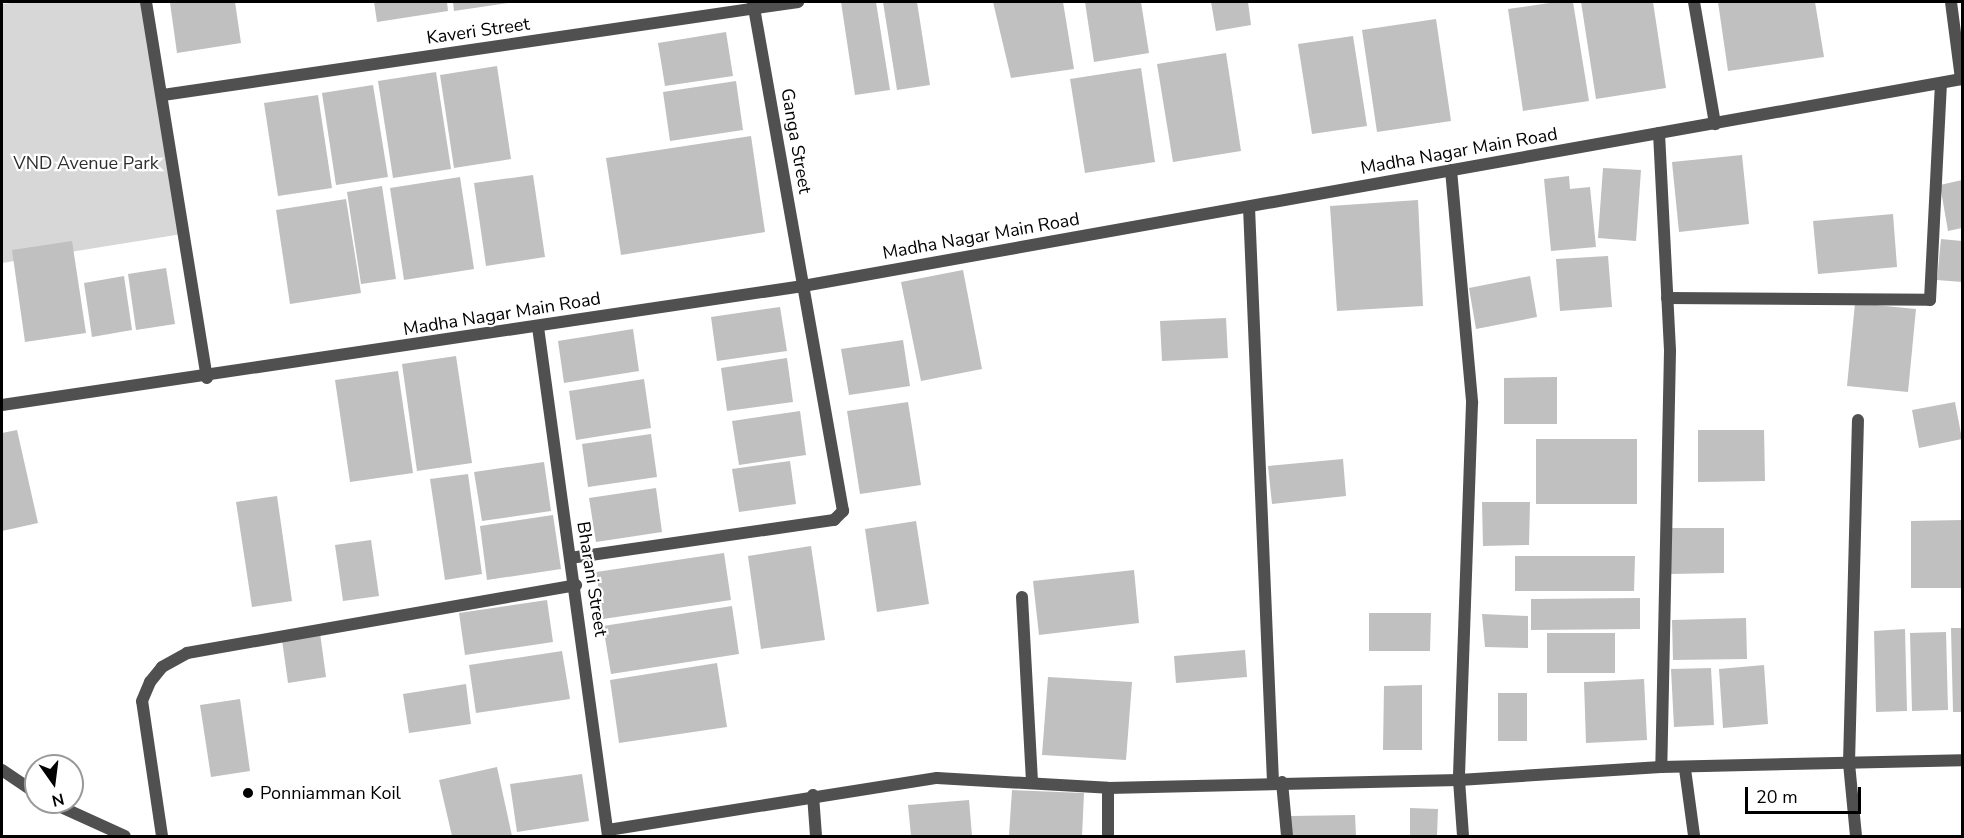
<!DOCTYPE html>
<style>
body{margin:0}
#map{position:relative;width:1964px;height:838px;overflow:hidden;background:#fff;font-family:"Nunito Sans",sans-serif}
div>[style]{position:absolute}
.green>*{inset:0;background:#d7d7d7}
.building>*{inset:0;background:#c0c0c0}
.minor>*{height:12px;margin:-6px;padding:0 6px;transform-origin:6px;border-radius:6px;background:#505050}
.tertiary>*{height:12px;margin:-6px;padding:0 6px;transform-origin:6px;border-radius:6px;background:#505050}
.dots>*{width:16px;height:16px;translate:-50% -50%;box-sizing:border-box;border:3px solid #fff;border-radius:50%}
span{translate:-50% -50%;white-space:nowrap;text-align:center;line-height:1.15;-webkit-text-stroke:4.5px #fff;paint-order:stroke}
.street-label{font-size:18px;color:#000}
.park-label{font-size:18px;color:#2e2e2e}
.poi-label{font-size:18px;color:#000}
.left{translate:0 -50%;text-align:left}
.frame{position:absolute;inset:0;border:3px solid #000;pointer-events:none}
.north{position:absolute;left:24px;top:754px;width:60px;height:60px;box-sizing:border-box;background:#fff;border:2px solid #999;border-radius:50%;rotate:166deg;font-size:16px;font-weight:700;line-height:24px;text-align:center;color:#000}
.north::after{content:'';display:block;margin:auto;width:21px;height:27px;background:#000;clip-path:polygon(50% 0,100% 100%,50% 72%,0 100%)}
.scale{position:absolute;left:1745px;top:787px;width:116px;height:27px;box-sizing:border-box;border:3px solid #000;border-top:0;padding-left:8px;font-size:18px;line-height:21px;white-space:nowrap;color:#000;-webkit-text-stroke:4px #fff;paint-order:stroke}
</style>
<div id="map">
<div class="green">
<i style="clip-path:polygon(20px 2px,145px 2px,182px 234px,2px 263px,2px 4px)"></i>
</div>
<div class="building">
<i style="clip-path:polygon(235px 2px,241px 43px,177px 53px,170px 3px)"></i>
<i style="clip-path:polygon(374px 2px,447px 2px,448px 11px,377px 22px)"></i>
<i style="clip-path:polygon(453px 2px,507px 2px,508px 3px,454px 11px)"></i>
<i style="clip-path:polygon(841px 2px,876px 2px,890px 90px,855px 95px)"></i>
<i style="clip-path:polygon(883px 2px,917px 2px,930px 85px,897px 90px)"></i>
<i style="clip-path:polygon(993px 2px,1063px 2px,1074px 69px,1011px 78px)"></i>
<i style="clip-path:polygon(1085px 2px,1141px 2px,1149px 53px,1094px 62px)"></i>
<i style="clip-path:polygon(1211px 2px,1248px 2px,1251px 25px,1216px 31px)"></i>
<i style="clip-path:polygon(1556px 2px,1573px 2px,1589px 101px,1523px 111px,1508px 9px)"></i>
<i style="clip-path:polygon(1581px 2px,1653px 2px,1666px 88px,1596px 99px)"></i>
<i style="clip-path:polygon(1718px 2px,1815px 2px,1824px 57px,1728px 71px)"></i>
<i style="clip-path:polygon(1436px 19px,1451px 121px,1377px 132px,1362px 30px)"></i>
<i style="clip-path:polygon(726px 32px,733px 76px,665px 86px,658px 43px)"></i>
<i style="clip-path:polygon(1353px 36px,1367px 126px,1312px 134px,1298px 44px)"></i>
<i style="clip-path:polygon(1226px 53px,1241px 151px,1173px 162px,1157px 64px)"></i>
<i style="clip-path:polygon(497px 66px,511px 159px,454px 168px,440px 75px)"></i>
<i style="clip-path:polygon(1141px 68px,1155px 162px,1085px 173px,1070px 79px)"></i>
<i style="clip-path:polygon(436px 72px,451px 169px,393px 178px,378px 81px)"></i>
<i style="clip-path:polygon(736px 81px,743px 130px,670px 141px,663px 92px)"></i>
<i style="clip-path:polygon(373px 85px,388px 177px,336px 185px,322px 93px)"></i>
<i style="clip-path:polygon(318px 95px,332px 188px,278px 196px,264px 103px)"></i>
<i style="clip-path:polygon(751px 136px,765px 232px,621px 255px,606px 158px)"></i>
<i style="clip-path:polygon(1742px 155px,1749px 224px,1679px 232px,1672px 162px)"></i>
<i style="clip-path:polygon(1603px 168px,1641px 170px,1636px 241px,1598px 238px)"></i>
<i style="clip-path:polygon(533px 175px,545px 257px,486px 266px,474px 183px)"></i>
<i style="clip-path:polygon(1569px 176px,1570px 189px,1590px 187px,1596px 247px,1551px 251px,1544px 179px)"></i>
<i style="clip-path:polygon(460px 177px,474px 269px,404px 280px,390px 188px)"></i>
<i style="clip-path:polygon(1962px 180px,1962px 228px,1948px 231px,1940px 185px)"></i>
<i style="clip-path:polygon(382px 186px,396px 279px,361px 284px,347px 192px)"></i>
<i style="clip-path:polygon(346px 199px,361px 293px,290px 304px,276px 210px)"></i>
<i style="clip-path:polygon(1418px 200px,1423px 306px,1337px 311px,1330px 206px)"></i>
<i style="clip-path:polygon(1893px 214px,1897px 267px,1818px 274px,1813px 221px)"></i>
<i style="clip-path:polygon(1941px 239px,1962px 241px,1962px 282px,1937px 280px)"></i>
<i style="clip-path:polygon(72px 241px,86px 333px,25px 342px,12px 250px)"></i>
<i style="clip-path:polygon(1608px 256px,1612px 307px,1560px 311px,1556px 259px)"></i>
<i style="clip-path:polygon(166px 268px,175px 324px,136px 330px,128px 274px)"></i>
<i style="clip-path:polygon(963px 270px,982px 369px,921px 381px,901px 282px)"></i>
<i style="clip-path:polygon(124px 276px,132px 330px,92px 337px,84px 283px)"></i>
<i style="clip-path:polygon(1530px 276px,1537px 317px,1476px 329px,1469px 288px)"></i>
<i style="clip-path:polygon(1855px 303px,1916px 309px,1908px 392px,1847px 386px)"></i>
<i style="clip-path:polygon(780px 307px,787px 351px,717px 361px,711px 317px)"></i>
<i style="clip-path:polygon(1226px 318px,1228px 358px,1162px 361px,1160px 321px)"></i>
<i style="clip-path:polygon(633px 329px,639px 371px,564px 383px,558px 341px)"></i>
<i style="clip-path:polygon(903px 340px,910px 386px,849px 395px,841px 349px)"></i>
<i style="clip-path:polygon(456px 356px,472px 463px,417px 471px,402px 364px)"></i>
<i style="clip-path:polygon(787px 358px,793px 402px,727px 411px,721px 368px)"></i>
<i style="clip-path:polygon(398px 371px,413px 473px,350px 482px,335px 380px)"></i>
<i style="clip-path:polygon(1557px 377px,1557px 424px,1504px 424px,1504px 378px)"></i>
<i style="clip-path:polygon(644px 379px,651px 428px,576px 440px,569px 391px)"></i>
<i style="clip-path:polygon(908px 402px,921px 485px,860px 494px,847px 411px)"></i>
<i style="clip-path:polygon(1955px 402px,1962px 439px,1919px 448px,1912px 410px)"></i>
<i style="clip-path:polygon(800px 411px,806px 455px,739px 465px,732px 421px)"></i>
<i style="clip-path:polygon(17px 430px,38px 523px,2px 531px,2px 433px)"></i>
<i style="clip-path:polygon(1698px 430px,1764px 430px,1765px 481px,1698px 482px)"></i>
<i style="clip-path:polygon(651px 434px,657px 477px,588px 487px,582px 444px)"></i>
<i style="clip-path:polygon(1536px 439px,1637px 439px,1637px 504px,1536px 504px)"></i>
<i style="clip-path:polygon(1343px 459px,1346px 496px,1272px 504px,1268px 466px)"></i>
<i style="clip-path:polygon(790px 461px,796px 504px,739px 512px,732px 469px)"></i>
<i style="clip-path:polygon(544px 462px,551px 511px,482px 521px,474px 472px)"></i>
<i style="clip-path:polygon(468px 474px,482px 574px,445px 580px,430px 479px)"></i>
<i style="clip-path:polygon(656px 488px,662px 532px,596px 542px,589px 498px)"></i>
<i style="clip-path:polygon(277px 496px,292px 601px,252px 607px,236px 502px)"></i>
<i style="clip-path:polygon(1482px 502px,1530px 502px,1529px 545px,1483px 546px)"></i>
<i style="clip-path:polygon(553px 515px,561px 569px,487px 580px,480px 526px)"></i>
<i style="clip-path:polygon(1962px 520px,1962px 588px,1911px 588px,1911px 521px)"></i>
<i style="clip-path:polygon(916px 521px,929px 604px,877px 612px,865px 529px)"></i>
<i style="clip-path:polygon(1670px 528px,1724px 528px,1724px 573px,1670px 574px)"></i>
<i style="clip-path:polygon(371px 540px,379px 596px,343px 601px,335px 545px)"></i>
<i style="clip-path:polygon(811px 546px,825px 640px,761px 649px,748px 556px)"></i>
<i style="clip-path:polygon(724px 553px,731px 600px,603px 619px,596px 572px)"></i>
<i style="clip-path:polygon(1515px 556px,1635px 556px,1634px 591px,1515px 591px)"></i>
<i style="clip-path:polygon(1134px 570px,1139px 623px,1039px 635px,1033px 581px)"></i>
<i style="clip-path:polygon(1640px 598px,1640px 629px,1531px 630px,1531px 599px)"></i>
<i style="clip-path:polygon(547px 600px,553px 642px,465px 655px,459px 613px)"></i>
<i style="clip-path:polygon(732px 606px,739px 654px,611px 674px,603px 626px)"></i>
<i style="clip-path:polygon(1369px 613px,1431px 613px,1430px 651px,1369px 651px)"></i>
<i style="clip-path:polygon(1482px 614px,1528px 616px,1528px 648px,1485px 647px)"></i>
<i style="clip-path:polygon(1746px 618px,1747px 659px,1673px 660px,1672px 620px)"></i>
<i style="clip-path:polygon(1951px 628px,1962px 628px,1962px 712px,1953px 712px)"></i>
<i style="clip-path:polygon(1905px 629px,1907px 711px,1876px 712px,1874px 631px)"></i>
<i style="clip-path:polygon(1946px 632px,1948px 710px,1912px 711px,1910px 633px)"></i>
<i style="clip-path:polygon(320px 633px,326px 677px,288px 683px,282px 640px)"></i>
<i style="clip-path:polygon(1547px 633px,1615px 633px,1615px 673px,1547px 673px)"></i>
<i style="clip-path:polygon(1245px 650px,1247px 677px,1176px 683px,1174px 656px)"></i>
<i style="clip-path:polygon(562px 651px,570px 699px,476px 713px,469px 665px)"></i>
<i style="clip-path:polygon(717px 663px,727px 727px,619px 743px,610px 680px)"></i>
<i style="clip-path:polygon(1764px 665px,1768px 724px,1723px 728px,1719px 669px)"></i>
<i style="clip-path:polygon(1711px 668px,1714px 725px,1674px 727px,1671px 669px)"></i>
<i style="clip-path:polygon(1048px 677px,1132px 682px,1126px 760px,1042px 755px)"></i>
<i style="clip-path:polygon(1644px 679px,1647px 740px,1586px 743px,1584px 682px)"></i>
<i style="clip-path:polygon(466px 684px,471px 724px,409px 733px,403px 694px)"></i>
<i style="clip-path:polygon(1422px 685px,1422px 750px,1383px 750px,1384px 686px)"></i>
<i style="clip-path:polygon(1498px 693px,1527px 693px,1527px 741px,1498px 741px)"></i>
<i style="clip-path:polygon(240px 699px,250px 771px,211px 777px,200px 705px)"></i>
<i style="clip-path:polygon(497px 767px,512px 836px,452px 836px,439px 780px)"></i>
<i style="clip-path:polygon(582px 774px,589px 821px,517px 832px,510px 784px)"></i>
<i style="clip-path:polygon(1012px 790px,1084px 793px,1082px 836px,1009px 836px)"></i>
<i style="clip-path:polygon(969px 800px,972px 836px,911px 836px,908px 805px)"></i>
<i style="clip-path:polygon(1410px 808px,1438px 809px,1437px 836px,1410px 836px)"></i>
<i style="clip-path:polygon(1355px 815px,1356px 836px,1291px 836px,1290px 816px)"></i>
</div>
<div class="minor">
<i style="left:146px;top:2px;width:381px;rotate:80.8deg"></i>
<i style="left:1694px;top:2px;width:124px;rotate:80.2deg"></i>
<i style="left:1951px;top:2px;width:78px;rotate:82.6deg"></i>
<i style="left:163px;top:95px;width:642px;rotate:-8.33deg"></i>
<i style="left:1659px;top:133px;width:218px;rotate:87.1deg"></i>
<i style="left:1670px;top:351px;width:416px;rotate:91.2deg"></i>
<i style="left:1451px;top:170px;width:234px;rotate:84.8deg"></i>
<i style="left:1472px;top:403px;width:377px;rotate:92deg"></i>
<i style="left:1459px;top:780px;width:56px;rotate:85.9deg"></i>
<i style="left:1249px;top:207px;width:576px;rotate:87.61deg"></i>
<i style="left:1667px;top:298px;width:263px;rotate:0.4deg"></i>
<i style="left:1930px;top:300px;width:217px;rotate:-87.1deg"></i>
<i style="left:538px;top:327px;width:514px;rotate:82.17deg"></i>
<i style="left:570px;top:558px;width:267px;rotate:-8.2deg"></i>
<i style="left:834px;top:520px;width:13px;rotate:-45deg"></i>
<i style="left:843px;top:511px;width:517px;rotate:-100.03deg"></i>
<i style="left:1022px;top:597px;width:184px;rotate:86.9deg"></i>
<i style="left:1685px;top:769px;width:68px;rotate:82.3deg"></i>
<i style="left:2px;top:770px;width:41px;rotate:34.1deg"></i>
<i style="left:1282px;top:782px;width:54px;rotate:84.7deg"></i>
<i style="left:813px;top:795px;width:41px;rotate:85.8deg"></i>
<i style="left:50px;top:802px;width:82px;rotate:24.4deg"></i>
<i style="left:608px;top:830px;width:333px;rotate:-9deg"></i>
<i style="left:937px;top:778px;width:171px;rotate:3.3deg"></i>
<i style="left:162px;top:836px;width:136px;rotate:-98.4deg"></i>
<i style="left:142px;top:701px;width:21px;rotate:-67deg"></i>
<i style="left:150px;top:682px;width:19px;rotate:-51deg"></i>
<i style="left:162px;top:667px;width:29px;rotate:-29deg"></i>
<i style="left:187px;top:653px;width:395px;rotate:-9.9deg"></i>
<i style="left:1108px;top:836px;width:48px;rotate:-90deg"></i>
<i style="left:1108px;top:788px;width:351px;rotate:-1.3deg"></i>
<i style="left:1459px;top:780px;width:202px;rotate:-3.7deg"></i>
<i style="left:1661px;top:767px;width:301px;rotate:-1.3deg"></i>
<i style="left:1856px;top:836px;width:73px;rotate:-95.5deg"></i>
<i style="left:1849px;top:763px;width:343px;rotate:-88.5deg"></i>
</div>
<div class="tertiary">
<i style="left:2px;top:405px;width:810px;rotate:-8.45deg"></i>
<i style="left:803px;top:286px;width:1177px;rotate:-10.13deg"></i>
</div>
<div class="dots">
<i style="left:248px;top:793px;background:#000"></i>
</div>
<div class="street-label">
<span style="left:478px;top:31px;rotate:-8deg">Kaveri Street</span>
<span style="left:796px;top:141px;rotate:80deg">Ganga Street</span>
<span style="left:1459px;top:151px;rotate:-10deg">Madha Nagar Main Road</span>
<span style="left:981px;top:236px;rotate:-10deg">Madha Nagar Main Road</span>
<span style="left:502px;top:314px;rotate:-9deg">Madha Nagar Main Road</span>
<span style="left:592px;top:579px;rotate:81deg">Bharani Street</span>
</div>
<div class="park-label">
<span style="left:86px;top:163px">VND Avenue Park</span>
</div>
<div class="poi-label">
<span class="left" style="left:260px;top:793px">Ponniamman Koil</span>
</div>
<div class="frame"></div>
<div class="north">N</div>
<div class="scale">20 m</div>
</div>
